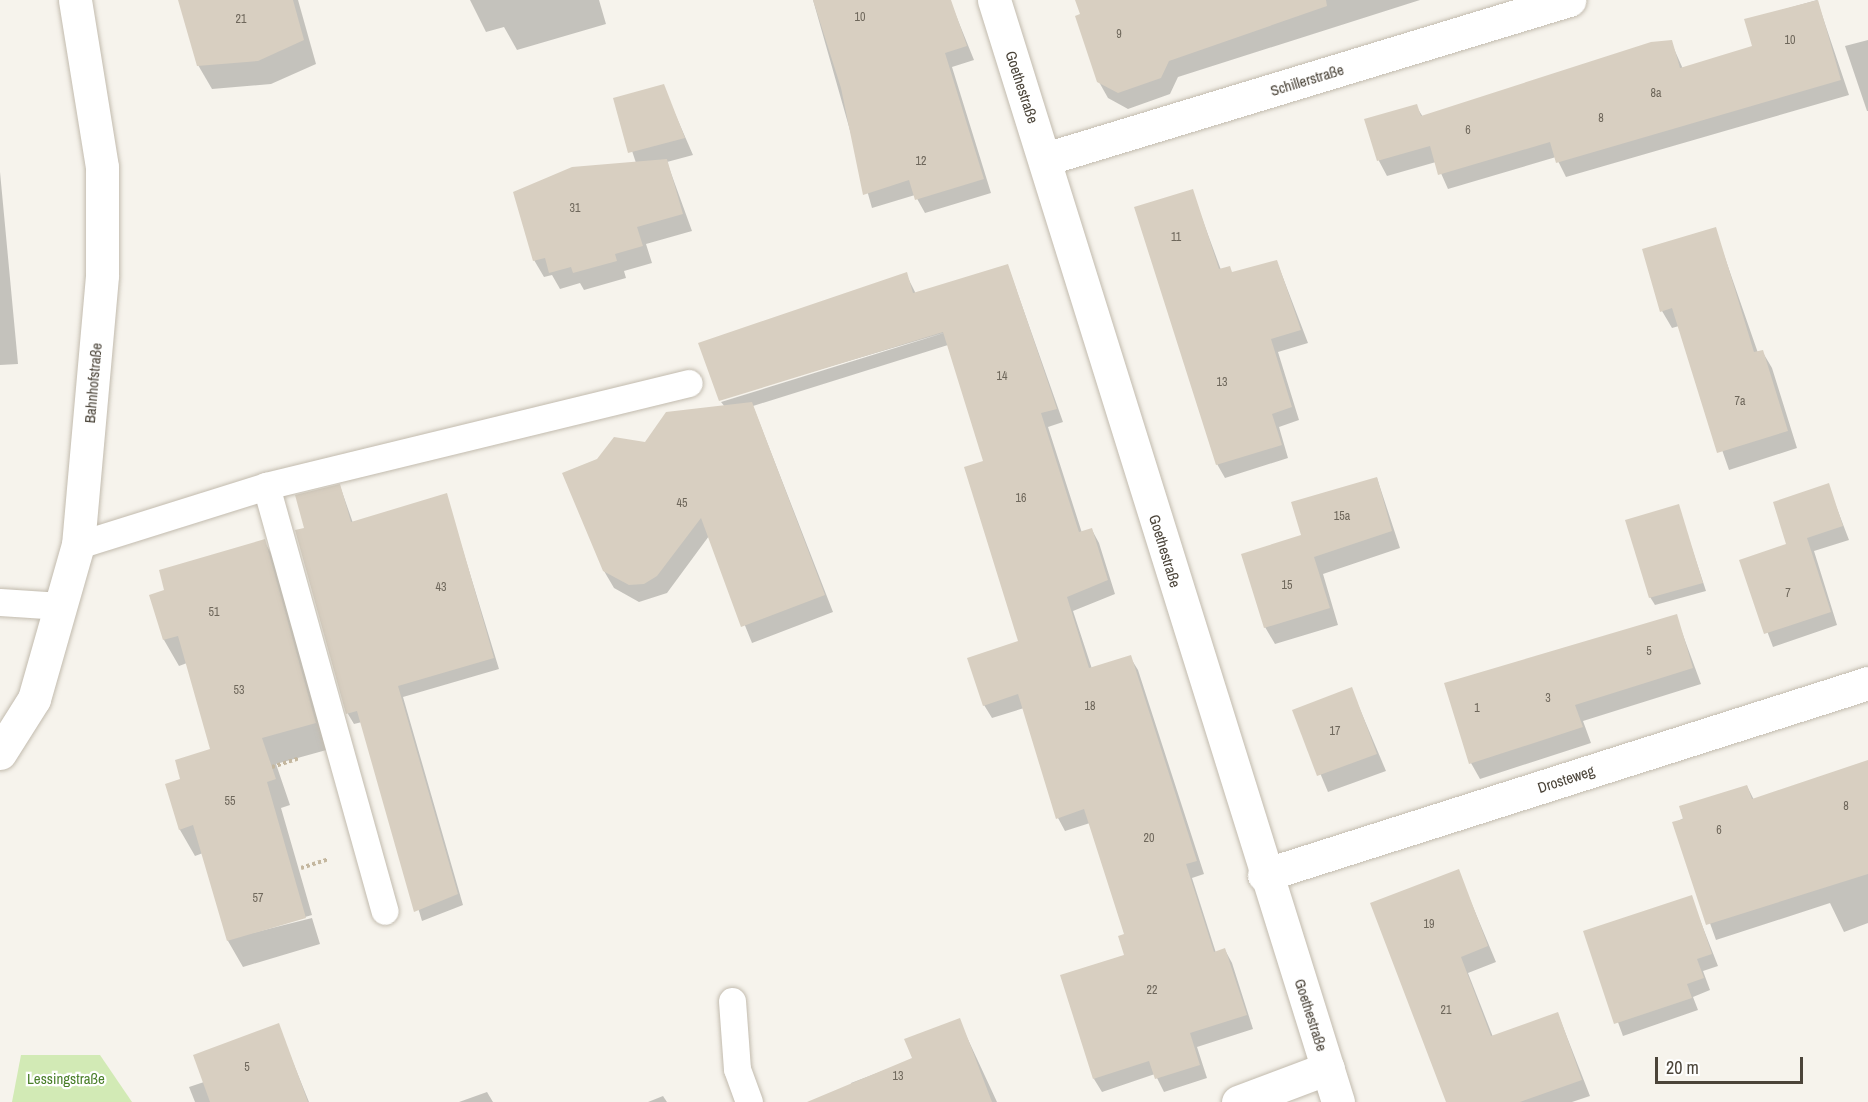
<!DOCTYPE html>
<meta charset="utf-8">
<style>
body{margin:0}
#map{position:relative;width:1868px;height:1102px;overflow:hidden;background:#f6f3ec;font-family:"Archivo Narrow",sans-serif}
div>[style]{position:absolute}
.green>*{inset:0;background:#d2eab5}
.shadow>*{inset:0;background:#0003}
.building>*{inset:0;background:#d8cfc1}
.path>*{height:4px;margin-top:-2px;transform-origin:0;background:repeating-linear-gradient(90deg,#c4b79f 0 3px,transparent 0 6px)}
.roads{filter:drop-shadow(0 0 2px #c2bbae) drop-shadow(0 0 2px #c2bbae)}
.lane>*{height:27px;margin:-13.5px;padding:0 13.5px;transform-origin:13.5px;border-radius:13.5px;background:#fff}
.street>*{height:33px;margin:-16.5px;padding:0 16.5px;transform-origin:16.5px;border-radius:16.5px;background:#fff}
span{translate:-50% -50%;white-space:nowrap;text-align:center;line-height:1.15;-webkit-text-stroke:4.5px #fff;paint-order:stroke}
.number-label{font-size:12px;color:#6e675b}
.number-label span{-webkit-text-stroke-width:0}
.street-label{font-size:15px;color:#4b4439}
.park-label{font-size:15px;color:#4a7f2a}
.scale{position:absolute;left:1655px;top:1057px;width:148px;height:27px;box-sizing:border-box;border:3px solid #4b4439;border-top:0;padding-left:8px;font-size:18px;line-height:21px;white-space:nowrap;color:#4b4439;-webkit-text-stroke:4px #fff;paint-order:stroke}
</style>
<div id="map">
<div class="green">
<i style="clip-path:polygon(21px 1055px,100px 1055px,132px 1102px,12px 1102px)"></i>
</div>
<div class="shadow">
<i style="clip-path:polygon(180px 0,298px 0,316px 64px,271px 84px,212px 89px,198px 65px)"></i>
<i style="clip-path:polygon(470px 0,599px 0,606px 24px,517px 50px,504px 27px,486px 32px)"></i>
<i style="clip-path:polygon(813px 0,930px 0,953px 8px,974px 60px,952px 67px,991px 193px,925px 213px,915px 195px,872px 208px)"></i>
<i style="clip-path:polygon(1077px 0,1420px 0,1178px 77px,1170px 94px,1128px 109px,1108px 98px,1099px 82px)"></i>
<i style="clip-path:polygon(1817px 0,1849px 95px,1566px 177px,1556px 157px,1448px 189px,1436px 162px,1387px 176px,1379px 161px,1366px 120px,1416px 106px,1423px 117px,1671px 42px,1683px 69px,1754px 47px,1746px 20px)"></i>
<i style="clip-path:polygon(1868px 40px,1868px 111px,1867px 111px,1845px 46px)"></i>
<i style="clip-path:polygon(663px 86px,693px 155px,667px 162px,692px 231px,646px 244px,652px 263px,624px 271px,626px 278px,584px 290px,580px 283px,560px 289px,552px 275px,544px 277px,534px 260px,636px 163px,615px 99px)"></i>
<i style="clip-path:polygon(0 172px,18px 364px,0 365px)"></i>
<i style="clip-path:polygon(1192px 191px,1221px 270px,1233px 273px,1277px 262px,1308px 343px,1278px 352px,1299px 420px,1279px 427px,1288px 458px,1225px 478px,1217px 464px)"></i>
<i style="clip-path:polygon(1715px 229px,1758px 353px,1762px 351px,1772px 368px,1797px 448px,1729px 470px,1679px 326px,1672px 328px,1662px 311px)"></i>
<i style="clip-path:polygon(1008px 266px,1063px 422px,1048px 427px,1082px 533px,1092px 530px,1099px 543px,1115px 594px,1073px 611px,1092px 669px,1130px 657px,1138px 670px,1204px 874px,1192px 878px,1216px 953px,1225px 950px,1232px 963px,1253px 1029px,1197px 1047px,1207px 1078px,1164px 1092px,1155px 1074px,1102px 1092px,1094px 1079px,1126px 956px,1125px 935px,1090px 823px,1065px 831px,1058px 818px,1024px 708px,992px 718px,984px 705px,1020px 642px,985px 462px,948px 345px,753px 406px,833px 612px,752px 643px,709px 536px,667px 593px,639px 602px,614px 588px,604px 571px,646px 444px,725px 407px,721px 402px,950px 331px,720px 399px,906px 274px,916px 294px)"></i>
<i style="clip-path:polygon(1377px 478px,1400px 548px,1323px 574px,1338px 625px,1275px 644px,1265px 627px,1302px 536px)"></i>
<i style="clip-path:polygon(1828px 485px,1849px 540px,1814px 551px,1837px 625px,1773px 647px,1741px 561px,1788px 545px)"></i>
<i style="clip-path:polygon(340px 486px,353px 523px,446px 495px,499px 669px,403px 697px,463px 905px,422px 921px,362px 722px,354px 724px,348px 714px,297px 531px,306px 529px)"></i>
<i style="clip-path:polygon(1678px 506px,1706px 591px,1655px 605px,1650px 597px)"></i>
<i style="clip-path:polygon(264px 541px,279px 567px,330px 749px,276px 764px,290px 805px,281px 808px,312px 915px,232px 938px,312px 918px,320px 944px,243px 967px,228px 941px,203px 853px,195px 856px,180px 830px,167px 785px,182px 780px,212px 750px,187px 663px,179px 666px,164px 640px,166px 591px)"></i>
<i style="clip-path:polygon(1676px 616px,1701px 684px,1583px 721px,1591px 743px,1480px 779px,1471px 763px)"></i>
<i style="clip-path:polygon(1351px 688px,1386px 771px,1328px 792px,1294px 711px)"></i>
<i style="clip-path:polygon(1868px 762px,1868px 923px,1844px 932px,1830px 903px,1716px 940px,1674px 823px,1747px 786px,1754px 800px)"></i>
<i style="clip-path:polygon(1458px 871px,1496px 962px,1468px 973px,1493px 1037px,1558px 1014px,1590px 1096px,1572px 1102px,1447px 1102px)"></i>
<i style="clip-path:polygon(1691px 897px,1718px 966px,1703px 971px,1710px 990px,1693px 997px,1698px 1010px,1623px 1036px,1585px 932px)"></i>
<i style="clip-path:polygon(959px 1020px,997px 1102px,858px 1102px,851px 1083px,914px 1059px)"></i>
<i style="clip-path:polygon(278px 1025px,309px 1102px,195px 1102px,189px 1087px,204px 1082px)"></i>
<i style="clip-path:polygon(487px 1092px,493px 1102px,459px 1102px)"></i>
<i style="clip-path:polygon(663px 1096px,667px 1102px,648px 1102px)"></i>
</div>
<div class="building">
<i style="clip-path:polygon(178px 0,293px 0,304px 40px,258px 61px,197px 66px)"></i>
<i style="clip-path:polygon(813px 0,951px 0,967px 46px,945px 53px,984px 179px,915px 200px,909px 180px,863px 195px,841px 88px)"></i>
<i style="clip-path:polygon(1075px 0,1326px 0,1327px 6px,1169px 61px,1161px 78px,1118px 93px,1097px 82px,1075px 16px,1080px 14px)"></i>
<i style="clip-path:polygon(1818px 0,1841px 80px,1556px 163px,1550px 142px,1438px 175px,1430px 146px,1377px 161px,1364px 119px,1417px 104px,1421px 116px,1651px 42px,1672px 40px,1680px 68px,1752px 46px,1744px 19px)"></i>
<i style="clip-path:polygon(664px 84px,685px 138px,628px 153px,613px 98px)"></i>
<i style="clip-path:polygon(667px 159px,683px 214px,637px 227px,643px 246px,615px 254px,617px 261px,573px 273px,571px 267px,549px 273px,545px 258px,533px 261px,513px 192px,572px 167px)"></i>
<i style="clip-path:polygon(1193px 189px,1219px 269px,1230px 266px,1232px 272px,1277px 260px,1301px 330px,1271px 339px,1292px 407px,1272px 414px,1282px 445px,1216px 465px,1134px 207px)"></i>
<i style="clip-path:polygon(1716px 227px,1754px 352px,1763px 350px,1788px 431px,1717px 453px,1672px 308px,1660px 312px,1642px 249px)"></i>
<i style="clip-path:polygon(1008px 264px,1057px 409px,1041px 413px,1079px 532px,1092px 528px,1108px 580px,1067px 597px,1089px 668px,1131px 655px,1197px 861px,1186px 864px,1214px 952px,1225px 948px,1247px 1015px,1190px 1033px,1200px 1065px,1155px 1079px,1149px 1061px,1093px 1079px,1060px 975px,1124px 955px,1118px 936px,1124px 934px,1084px 809px,1056px 819px,1018px 694px,983px 706px,967px 658px,1018px 641px,964px 467px,983px 461px,943px 332px,719px 401px,698px 343px,907px 272px,913px 293px)"></i>
<i style="clip-path:polygon(752px 402px,825px 595px,741px 627px,701px 518px,657px 576px,644px 584px,629px 585px,603px 571px,562px 473px,597px 459px,614px 437px,645px 442px,666px 412px)"></i>
<i style="clip-path:polygon(1377px 477px,1392px 531px,1314px 557px,1330px 608px,1264px 628px,1241px 554px,1301px 535px,1291px 502px)"></i>
<i style="clip-path:polygon(1829px 483px,1843px 526px,1807px 538px,1831px 612px,1764px 634px,1739px 560px,1786px 544px,1773px 502px)"></i>
<i style="clip-path:polygon(340px 484px,351px 522px,447px 493px,494px 658px,398px 686px,458px 894px,414px 912px,357px 711px,346px 714px,295px 530px,304px 528px,295px 495px)"></i>
<i style="clip-path:polygon(1679px 504px,1703px 583px,1649px 598px,1625px 520px)"></i>
<i style="clip-path:polygon(265px 539px,316px 723px,262px 738px,276px 779px,267px 782px,306px 918px,227px 941px,193px 825px,179px 830px,165px 784px,180px 779px,175px 760px,210px 749px,178px 636px,163px 640px,149px 595px,164px 590px,159px 570px)"></i>
<i style="clip-path:polygon(1677px 614px,1693px 668px,1575px 705px,1583px 727px,1469px 764px,1444px 683px)"></i>
<i style="clip-path:polygon(1352px 687px,1377px 754px,1317px 776px,1292px 710px)"></i>
<i style="clip-path:polygon(1868px 760px,1868px 874px,1706px 925px,1672px 822px,1683px 819px,1679px 806px,1747px 785px,1752px 799px)"></i>
<i style="clip-path:polygon(1459px 869px,1488px 946px,1461px 957px,1491px 1036px,1558px 1012px,1582px 1080px,1520px 1102px,1446px 1102px,1370px 903px)"></i>
<i style="clip-path:polygon(1692px 895px,1712px 954px,1697px 959px,1704px 978px,1687px 984px,1692px 998px,1614px 1024px,1583px 931px)"></i>
<i style="clip-path:polygon(960px 1018px,992px 1102px,807px 1102px,912px 1058px,904px 1039px)"></i>
<i style="clip-path:polygon(279px 1023px,308px 1102px,210px 1102px,193px 1055px)"></i>
</div>
<div class="path">
<i style="left:272px;top:767px;width:29px;rotate:-18deg"></i>
<i style="left:301px;top:868px;width:29px;rotate:-18deg"></i>
</div>
<div class="roads">
<div class="lane">
<i style="left:266px;top:486px;width:441px;rotate:74.4deg"></i>
<i style="left:78px;top:545px;width:197px;rotate:-17.4deg"></i>
<i style="left:266px;top:486px;width:435px;rotate:-13.7deg"></i>
<i style="left:0;top:602px;width:61px;rotate:3.8deg"></i>
<i style="left:732px;top:1001px;width:68px;rotate:85.8deg"></i>
<i style="left:737px;top:1069px;width:35px;rotate:70deg"></i>
</div>
<div class="street">
<i style="left:994px;top:0;width:1154px;rotate:72.66deg"></i>
<i style="left:1045px;top:159px;width:548px;rotate:-16.88deg"></i>
<i style="left:0;top:753px;width:64px;rotate:-57.8deg"></i>
<i style="left:34px;top:699px;width:160px;rotate:-74.1deg"></i>
<i style="left:78px;top:545px;width:271px;rotate:-84.9deg"></i>
<i style="left:102px;top:275px;width:108px;rotate:-90deg"></i>
<i style="left:102px;top:167px;width:169px;rotate:-99.2deg"></i>
<i style="left:1264px;top:875px;width:634px;rotate:-17.63deg"></i>
<i style="left:1238px;top:1102px;width:96px;rotate:-20.7deg"></i>
</div>
</div>
<div class="number-label">
<span style="left:860px;top:18px">10</span>
<span style="left:241px;top:20px">21</span>
<span style="left:1119px;top:35px">9</span>
<span style="left:1790px;top:41px">10</span>
<span style="left:1656px;top:94px">8a</span>
<span style="left:1601px;top:119px">8</span>
<span style="left:1468px;top:131px">6</span>
<span style="left:921px;top:162px">12</span>
<span style="left:575px;top:209px">31</span>
<span style="left:1176px;top:238px">11</span>
<span style="left:1002px;top:377px">14</span>
<span style="left:1222px;top:383px">13</span>
<span style="left:1740px;top:402px">7a</span>
<span style="left:1021px;top:499px">16</span>
<span style="left:682px;top:504px">45</span>
<span style="left:1342px;top:517px">15a</span>
<span style="left:1287px;top:586px">15</span>
<span style="left:441px;top:588px">43</span>
<span style="left:1788px;top:594px">7</span>
<span style="left:214px;top:613px">51</span>
<span style="left:1649px;top:652px">5</span>
<span style="left:239px;top:691px">53</span>
<span style="left:1548px;top:699px">3</span>
<span style="left:1090px;top:707px">18</span>
<span style="left:1477px;top:709px">1</span>
<span style="left:1335px;top:732px">17</span>
<span style="left:230px;top:802px">55</span>
<span style="left:1846px;top:807px">8</span>
<span style="left:1719px;top:831px">6</span>
<span style="left:1149px;top:839px">20</span>
<span style="left:258px;top:899px">57</span>
<span style="left:1429px;top:925px">19</span>
<span style="left:1152px;top:991px">22</span>
<span style="left:1446px;top:1011px">21</span>
<span style="left:247px;top:1068px">5</span>
<span style="left:898px;top:1077px">13</span>
</div>
<div class="street-label">
<span style="left:1307px;top:80px;rotate:-17deg">Schillerstraße</span>
<span style="left:1022px;top:87px;rotate:72deg">Goethestraße</span>
<span style="left:93px;top:383px;rotate:-85deg">Bahnhofstraße</span>
<span style="left:1165px;top:551px;rotate:73deg">Goethestraße</span>
<span style="left:1566px;top:779px;rotate:-18deg">Drosteweg</span>
<span style="left:1311px;top:1015px;rotate:72deg">Goethestraße</span>
</div>
<div class="park-label">
<span style="left:66px;top:1079px">Lessingstraße</span>
</div>
<div class="scale">20 m</div>
</div>
